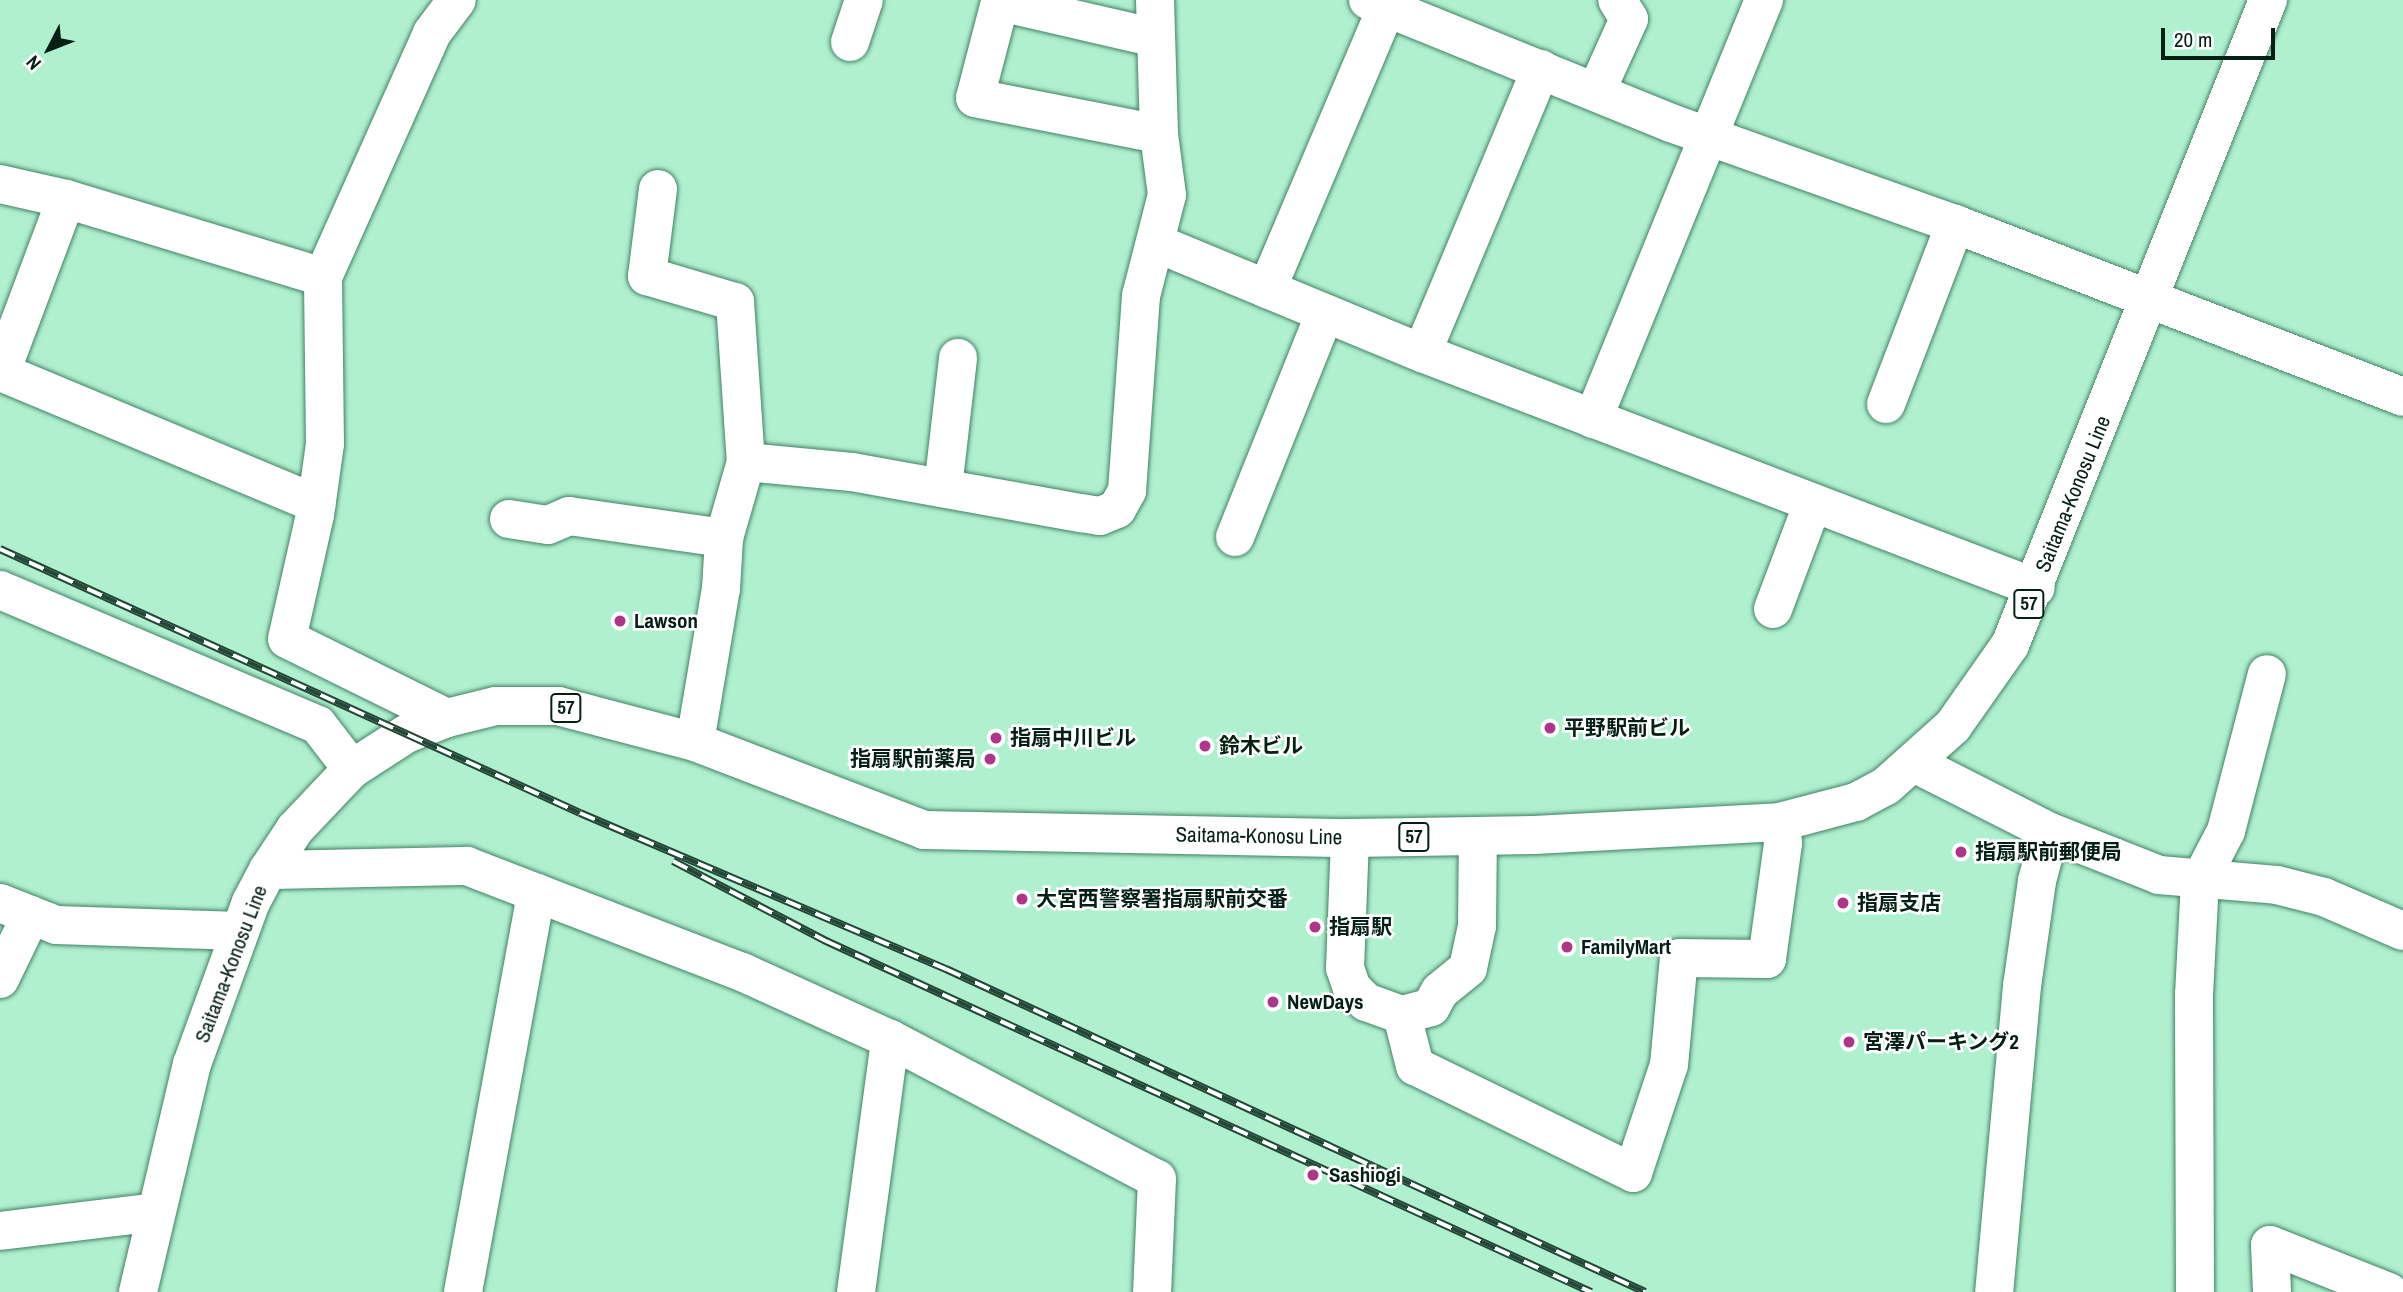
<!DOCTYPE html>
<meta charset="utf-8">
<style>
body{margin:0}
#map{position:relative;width:2403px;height:1292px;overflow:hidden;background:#aff0cf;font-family:"Archivo Narrow","Noto Sans JP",sans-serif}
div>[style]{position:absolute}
.roads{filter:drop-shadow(0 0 2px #438265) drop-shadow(0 0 2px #438265)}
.minor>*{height:38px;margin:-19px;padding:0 19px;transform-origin:19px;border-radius:19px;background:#fff}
.major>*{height:38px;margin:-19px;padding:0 19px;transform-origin:19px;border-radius:19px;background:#fff}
.rail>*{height:8px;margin-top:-4px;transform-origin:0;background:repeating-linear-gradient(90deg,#fff 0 16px,#254737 0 32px);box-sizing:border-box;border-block:2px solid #254737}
.dots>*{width:19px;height:19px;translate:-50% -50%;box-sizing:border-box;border:4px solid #fff;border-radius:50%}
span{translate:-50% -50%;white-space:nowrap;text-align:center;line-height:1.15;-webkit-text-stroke:5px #fff;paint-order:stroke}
.shield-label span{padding:2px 5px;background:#fff;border:2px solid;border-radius:5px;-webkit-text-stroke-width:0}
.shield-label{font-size:19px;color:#041f13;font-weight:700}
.street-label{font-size:21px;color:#041f13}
.poi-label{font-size:21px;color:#041f13;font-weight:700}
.left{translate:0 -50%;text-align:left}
.right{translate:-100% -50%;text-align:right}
.north{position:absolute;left:14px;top:14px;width:70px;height:70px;-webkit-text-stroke:5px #fff;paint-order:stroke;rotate:228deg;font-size:19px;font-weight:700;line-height:28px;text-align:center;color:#041f13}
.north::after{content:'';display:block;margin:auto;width:24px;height:32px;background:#041f13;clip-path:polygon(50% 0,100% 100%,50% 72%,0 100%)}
.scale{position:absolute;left:2161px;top:28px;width:114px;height:32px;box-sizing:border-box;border:4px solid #041f13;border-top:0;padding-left:9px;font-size:21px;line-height:24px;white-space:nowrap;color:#041f13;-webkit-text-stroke:5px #fff;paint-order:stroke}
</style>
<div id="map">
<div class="roads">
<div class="minor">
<i style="left:1368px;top:0;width:327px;rotate:22.1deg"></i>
<i style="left:1671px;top:123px;width:301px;rotate:19.6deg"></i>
<i style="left:1955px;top:224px;width:480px;rotate:21.1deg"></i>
<i style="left:1156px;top:38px;width:160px;rotate:-167deg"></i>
<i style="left:1000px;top:2px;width:99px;rotate:104.6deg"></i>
<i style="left:975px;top:98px;width:187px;rotate:11.1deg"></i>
<i style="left:850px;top:42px;width:44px;rotate:-71.6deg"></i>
<i style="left:1596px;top:92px;width:80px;rotate:-65.7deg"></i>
<i style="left:1629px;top:19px;width:22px;rotate:-122deg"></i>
<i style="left:0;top:184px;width:68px;rotate:12.8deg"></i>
<i style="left:66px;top:199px;width:269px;rotate:16.9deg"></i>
<i style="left:658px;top:189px;width:88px;rotate:97.2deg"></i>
<i style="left:647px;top:276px;width:92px;rotate:16.5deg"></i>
<i style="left:735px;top:302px;width:160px;rotate:86.1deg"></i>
<i style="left:66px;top:199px;width:185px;rotate:110.6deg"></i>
<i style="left:1px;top:372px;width:342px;rotate:22.7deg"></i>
<i style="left:1156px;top:243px;width:288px;rotate:22.5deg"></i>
<i style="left:1422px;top:353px;width:657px;rotate:20.94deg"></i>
<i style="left:1267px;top:289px;width:305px;rotate:-67deg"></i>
<i style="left:1422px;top:353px;width:308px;rotate:-67.3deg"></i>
<i style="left:1886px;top:404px;width:193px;rotate:-69deg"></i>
<i style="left:1593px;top:419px;width:453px;rotate:-67.8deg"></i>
<i style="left:943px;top:488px;width:131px;rotate:-83.4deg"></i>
<i style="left:509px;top:519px;width:39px;rotate:9deg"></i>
<i style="left:548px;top:525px;width:23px;rotate:-23deg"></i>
<i style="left:569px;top:516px;width:157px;rotate:8.1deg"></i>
<i style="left:1235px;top:537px;width:241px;rotate:-68.1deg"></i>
<i style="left:0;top:590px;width:345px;rotate:23deg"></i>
<i style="left:318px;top:725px;width:56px;rotate:52.3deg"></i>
<i style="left:1773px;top:609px;width:111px;rotate:-69.4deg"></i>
<i style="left:447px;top:718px;width:178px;rotate:-153.7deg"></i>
<i style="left:287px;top:639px;width:127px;rotate:-77.3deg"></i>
<i style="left:315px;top:515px;width:72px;rotate:-82deg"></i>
<i style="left:325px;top:444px;width:167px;rotate:-90.7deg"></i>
<i style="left:323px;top:277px;width:267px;rotate:-65.9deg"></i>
<i style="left:432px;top:33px;width:41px;rotate:-52.9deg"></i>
<i style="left:695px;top:742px;width:155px;rotate:-80.4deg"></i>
<i style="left:721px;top:589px;width:51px;rotate:-86.6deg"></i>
<i style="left:724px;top:538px;width:79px;rotate:-73.9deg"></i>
<i style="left:746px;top:462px;width:106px;rotate:5.4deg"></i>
<i style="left:852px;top:472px;width:233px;rotate:10.2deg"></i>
<i style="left:1081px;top:513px;width:19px;rotate:9deg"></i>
<i style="left:1100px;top:516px;width:18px;rotate:-22deg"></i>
<i style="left:1117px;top:509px;width:21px;rotate:-61deg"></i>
<i style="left:1127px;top:491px;width:196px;rotate:-85.9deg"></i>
<i style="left:1141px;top:296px;width:104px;rotate:-75.6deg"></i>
<i style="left:1167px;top:195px;width:62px;rotate:-97.5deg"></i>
<i style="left:1159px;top:134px;width:134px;rotate:-91.7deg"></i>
<i style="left:1916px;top:764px;width:150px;rotate:26.9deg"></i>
<i style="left:2050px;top:832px;width:51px;rotate:104.9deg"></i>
<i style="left:2037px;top:881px;width:106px;rotate:98.1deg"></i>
<i style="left:2022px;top:986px;width:307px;rotate:95.2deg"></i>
<i style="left:2050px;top:832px;width:117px;rotate:21.5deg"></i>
<i style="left:2159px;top:875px;width:118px;rotate:4.8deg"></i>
<i style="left:2277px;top:885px;width:49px;rotate:14.3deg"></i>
<i style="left:2324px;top:897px;width:86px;rotate:23.3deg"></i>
<i style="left:1350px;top:838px;width:130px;rotate:92.2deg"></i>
<i style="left:1345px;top:968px;width:21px;rotate:71deg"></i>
<i style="left:1352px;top:988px;width:20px;rotate:45deg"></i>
<i style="left:1366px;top:1002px;width:38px;rotate:20deg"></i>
<i style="left:1402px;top:1015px;width:30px;rotate:-15deg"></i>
<i style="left:1431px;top:1007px;width:18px;rotate:-61deg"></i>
<i style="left:1440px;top:991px;width:36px;rotate:-39deg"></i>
<i style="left:1468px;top:968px;width:43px;rotate:-77.9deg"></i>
<i style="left:1477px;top:926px;width:89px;rotate:-89.4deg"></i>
<i style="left:268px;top:870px;width:199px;rotate:-1.2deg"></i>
<i style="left:467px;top:866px;width:295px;rotate:21.1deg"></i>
<i style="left:742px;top:972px;width:162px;rotate:24.4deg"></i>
<i style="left:890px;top:1039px;width:301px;rotate:27.7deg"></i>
<i style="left:1157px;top:1179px;width:113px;rotate:92.5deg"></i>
<i style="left:0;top:903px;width:60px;rotate:21.4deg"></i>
<i style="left:56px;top:925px;width:184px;rotate:1.9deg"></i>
<i style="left:0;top:979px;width:71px;rotate:-64.2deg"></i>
<i style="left:1402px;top:1015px;width:53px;rotate:75.7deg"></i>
<i style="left:1415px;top:1066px;width:243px;rotate:26.1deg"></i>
<i style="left:1633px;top:1173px;width:114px;rotate:-71.6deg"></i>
<i style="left:1669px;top:1065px;width:107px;rotate:-84.7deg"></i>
<i style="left:1679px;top:958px;width:88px;rotate:0.7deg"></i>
<i style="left:1767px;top:959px;width:117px;rotate:-82.1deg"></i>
<i style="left:1783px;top:843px;width:21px;rotate:-98deg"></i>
<i style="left:0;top:1231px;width:157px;rotate:-6.9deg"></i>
<i style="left:463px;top:1292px;width:406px;rotate:-79.6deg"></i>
<i style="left:856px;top:1292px;width:255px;rotate:-82.3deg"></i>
<i style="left:2195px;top:1292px;width:297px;rotate:-90.2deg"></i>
<i style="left:2194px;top:995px;width:114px;rotate:-87deg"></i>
<i style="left:2200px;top:881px;width:56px;rotate:-62.5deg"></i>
<i style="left:2226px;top:831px;width:162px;rotate:-75.4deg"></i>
<i style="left:2272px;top:1292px;width:47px;rotate:-92.4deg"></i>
<i style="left:2270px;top:1245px;width:128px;rotate:21.6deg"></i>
</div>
<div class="major">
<i style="left:138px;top:1292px;width:234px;rotate:-76.7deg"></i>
<i style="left:192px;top:1064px;width:172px;rotate:-70deg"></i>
<i style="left:251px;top:902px;width:36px;rotate:-62deg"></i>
<i style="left:268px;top:870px;width:49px;rotate:-56.6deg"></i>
<i style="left:295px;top:829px;width:83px;rotate:-46.5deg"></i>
<i style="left:352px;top:769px;width:64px;rotate:-32.9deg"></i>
<i style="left:406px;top:734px;width:44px;rotate:-21.3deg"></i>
<i style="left:447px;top:718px;width:50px;rotate:-13.8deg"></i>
<i style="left:496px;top:706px;width:62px"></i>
<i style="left:558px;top:706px;width:142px;rotate:14.7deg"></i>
<i style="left:695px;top:742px;width:245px;rotate:21deg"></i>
<i style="left:924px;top:830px;width:426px;rotate:1.1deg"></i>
<i style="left:1350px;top:838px;width:184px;rotate:-0.9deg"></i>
<i style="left:1534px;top:835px;width:246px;rotate:-3deg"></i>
<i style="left:1780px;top:822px;width:79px;rotate:-14.7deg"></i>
<i style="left:1856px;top:802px;width:34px;rotate:-28deg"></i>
<i style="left:1886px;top:786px;width:90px;rotate:-41.8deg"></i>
<i style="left:1953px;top:726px;width:99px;rotate:-54.9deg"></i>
<i style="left:2010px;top:645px;width:695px;rotate:-68.2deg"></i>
</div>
</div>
<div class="rail">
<i style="left:0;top:549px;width:637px;rotate:24.47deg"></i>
<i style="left:580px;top:813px;width:398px;rotate:23.1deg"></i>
<i style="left:946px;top:969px;width:770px;rotate:24.8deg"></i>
<i style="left:673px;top:861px;width:173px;rotate:27.6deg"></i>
<i style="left:826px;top:941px;width:842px;rotate:24.65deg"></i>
</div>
<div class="dots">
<i style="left:620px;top:621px;background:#ae358a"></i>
<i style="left:1550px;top:728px;background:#ae358a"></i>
<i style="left:996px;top:738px;background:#ae358a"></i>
<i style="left:1205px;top:746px;background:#ae358a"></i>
<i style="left:990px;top:759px;background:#ae358a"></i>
<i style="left:1961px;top:852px;background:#ae358a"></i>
<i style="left:1022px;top:899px;background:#ae358a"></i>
<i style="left:1843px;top:903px;background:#ae358a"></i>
<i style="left:1315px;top:927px;background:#ae358a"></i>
<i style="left:1567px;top:947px;background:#ae358a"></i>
<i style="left:1273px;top:1002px;background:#ae358a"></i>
<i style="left:1849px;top:1042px;background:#ae358a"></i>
<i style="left:1313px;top:1175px;background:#ae358a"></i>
</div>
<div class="shield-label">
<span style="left:2029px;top:604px">57</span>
<span style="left:566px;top:708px">57</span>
<span style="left:1414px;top:837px">57</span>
</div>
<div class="street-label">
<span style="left:2073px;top:494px;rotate:-68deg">Saitama-Konosu Line</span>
<span style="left:1259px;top:836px;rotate:1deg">Saitama-Konosu Line</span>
<span style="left:231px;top:964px;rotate:-69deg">Saitama-Konosu Line</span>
</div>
<div class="poi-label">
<span class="left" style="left:634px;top:621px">Lawson</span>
<span class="left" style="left:1564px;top:728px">平野駅前ビル</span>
<span class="left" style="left:1010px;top:738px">指扇中川ビル</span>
<span class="left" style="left:1219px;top:746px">鈴木ビル</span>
<span class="right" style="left:976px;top:759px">指扇駅前薬局</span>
<span class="left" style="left:1975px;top:852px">指扇駅前郵便局</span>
<span class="left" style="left:1036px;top:899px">大宮西警察署指扇駅前交番</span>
<span class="left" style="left:1857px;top:903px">指扇支店</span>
<span class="left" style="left:1329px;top:927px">指扇駅</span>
<span class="left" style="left:1581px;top:947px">FamilyMart</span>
<span class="left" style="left:1287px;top:1002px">NewDays</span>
<span class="left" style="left:1863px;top:1042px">宮澤パーキング2</span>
<span class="left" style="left:1329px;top:1175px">Sashiogi</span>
</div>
<div class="north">N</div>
<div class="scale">20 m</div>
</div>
